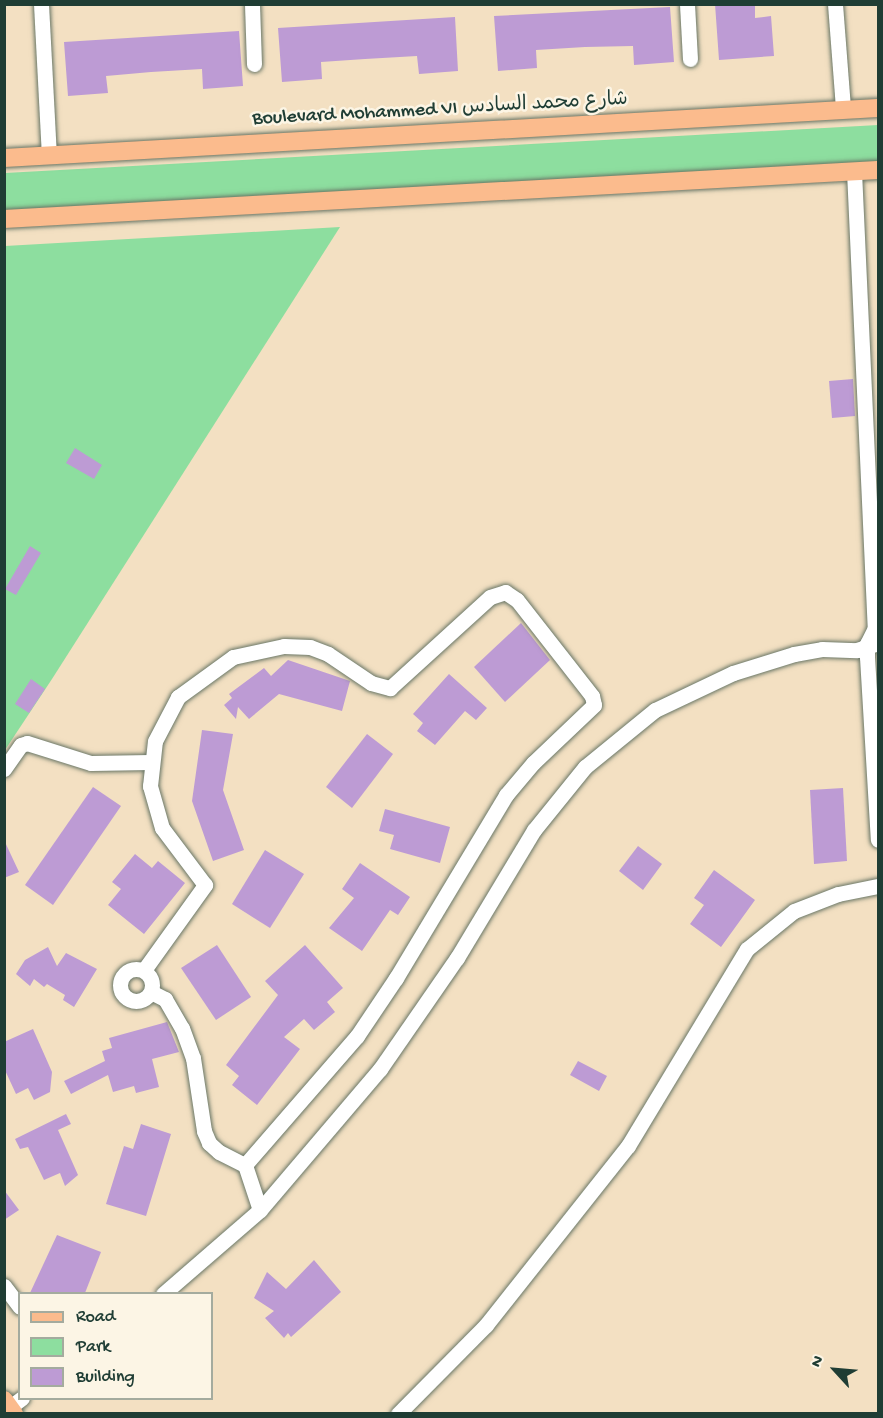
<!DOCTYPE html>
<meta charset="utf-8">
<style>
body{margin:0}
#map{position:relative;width:883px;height:1418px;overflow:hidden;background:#f3e0c2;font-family:"Gochi Hand","Playpen Sans Arabic",sans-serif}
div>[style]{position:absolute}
.green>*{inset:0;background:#8dde9f}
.building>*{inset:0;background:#bd9bd4}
.roads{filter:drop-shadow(0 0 2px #697666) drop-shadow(0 0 2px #697666)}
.minor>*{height:15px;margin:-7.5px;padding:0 7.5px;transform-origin:7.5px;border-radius:7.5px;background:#fff}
.minor>.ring{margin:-7.5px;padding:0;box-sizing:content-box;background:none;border:15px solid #fff;border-radius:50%}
.major>*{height:18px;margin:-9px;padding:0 9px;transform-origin:9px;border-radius:9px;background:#fbbb8d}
span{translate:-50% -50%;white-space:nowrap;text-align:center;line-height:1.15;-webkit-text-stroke:5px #fcf5e5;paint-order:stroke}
.street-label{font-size:20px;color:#1f3d34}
.frame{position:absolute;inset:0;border:6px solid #1f3d34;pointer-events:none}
.legend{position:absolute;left:18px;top:1292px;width:195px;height:108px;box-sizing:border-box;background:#fcf5e5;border:2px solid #a4ab9e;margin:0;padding:8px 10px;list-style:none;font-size:18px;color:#1f3d34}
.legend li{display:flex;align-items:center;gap:12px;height:30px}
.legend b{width:30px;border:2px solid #a4ab9e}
.north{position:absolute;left:805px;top:1340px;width:60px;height:60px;-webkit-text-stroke:4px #fcf5e5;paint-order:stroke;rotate:296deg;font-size:16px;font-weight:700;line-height:24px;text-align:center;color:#1f3d34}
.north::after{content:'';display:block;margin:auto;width:21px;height:27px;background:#1f3d34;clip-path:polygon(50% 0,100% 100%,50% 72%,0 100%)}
</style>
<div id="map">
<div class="green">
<i style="clip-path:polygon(878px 125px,878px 162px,5px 212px,5px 173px)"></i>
<i style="clip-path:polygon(340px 227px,52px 679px,5px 750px,5px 246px)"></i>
</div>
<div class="building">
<i style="clip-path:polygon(715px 4px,755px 4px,755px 18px,771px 16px,774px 56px,719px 60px)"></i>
<i style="clip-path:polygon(670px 7px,674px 62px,634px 65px,633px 46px,585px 47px,536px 50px,537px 68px,498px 71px,494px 16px)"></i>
<i style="clip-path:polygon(455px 17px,458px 71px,419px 74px,417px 56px,365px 59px,321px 62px,322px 79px,282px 82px,278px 28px)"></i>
<i style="clip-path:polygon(239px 31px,243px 86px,203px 89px,202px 69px,151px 72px,106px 76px,108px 93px,68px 96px,64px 42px)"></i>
<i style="clip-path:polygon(853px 379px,855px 416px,832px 418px,829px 381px)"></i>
<i style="clip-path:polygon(75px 448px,102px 465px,94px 479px,66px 463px)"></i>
<i style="clip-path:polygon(30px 546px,41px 553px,16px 595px,5px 589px)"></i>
<i style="clip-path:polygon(521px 623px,550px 660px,505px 702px,474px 667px)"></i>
<i style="clip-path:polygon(288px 660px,350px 681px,342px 711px,279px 694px,249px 719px,238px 707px,236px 719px,224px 705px,232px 698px,229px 694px,264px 668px,271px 676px)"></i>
<i style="clip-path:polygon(449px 674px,487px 708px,476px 720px,465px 711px,435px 745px,417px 731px,423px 723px,413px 714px)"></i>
<i style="clip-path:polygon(31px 679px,45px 689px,29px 713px,15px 704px)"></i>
<i style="clip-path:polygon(202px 730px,233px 734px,223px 790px,244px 850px,213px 861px,192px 801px)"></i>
<i style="clip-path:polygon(367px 734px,393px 754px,352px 808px,326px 787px)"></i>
<i style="clip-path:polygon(93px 787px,121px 806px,53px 905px,25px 885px)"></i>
<i style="clip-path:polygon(843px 788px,847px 861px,814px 864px,810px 790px)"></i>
<i style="clip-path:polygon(385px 809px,450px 827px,440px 863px,390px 849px,394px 835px,379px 831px)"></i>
<i style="clip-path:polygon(4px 840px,19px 872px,4px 878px)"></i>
<i style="clip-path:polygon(638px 846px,662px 864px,643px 890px,619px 871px)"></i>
<i style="clip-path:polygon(265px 850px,304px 874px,270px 928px,232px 904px)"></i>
<i style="clip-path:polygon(135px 854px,152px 868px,158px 861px,185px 883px,144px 934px,108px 905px,121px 889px,112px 882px)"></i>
<i style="clip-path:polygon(360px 863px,410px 897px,398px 915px,390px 910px,362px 951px,329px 928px,354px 898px,342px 889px)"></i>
<i style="clip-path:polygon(714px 870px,755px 900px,721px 947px,690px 924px,704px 905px,694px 898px)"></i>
<i style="clip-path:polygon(217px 945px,251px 997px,216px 1020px,181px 968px)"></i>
<i style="clip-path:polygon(305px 945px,343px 988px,327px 1002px,335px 1012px,314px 1030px,304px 1019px,284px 1037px,300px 1049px,257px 1105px,232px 1085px,239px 1076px,226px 1065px,278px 995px,265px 981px)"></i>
<i style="clip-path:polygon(48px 947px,57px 966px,66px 953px,97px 969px,74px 1007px,63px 1000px,65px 995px,47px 984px,44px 987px,34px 979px,30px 986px,16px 974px,25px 960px)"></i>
<i style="clip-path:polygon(167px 1022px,179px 1052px,152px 1059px,159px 1087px,136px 1093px,134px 1086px,113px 1092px,108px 1075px,71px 1094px,64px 1081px,105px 1061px,102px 1051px,112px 1048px,109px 1038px)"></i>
<i style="clip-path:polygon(33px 1029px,52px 1072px,50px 1092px,34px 1100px,28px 1088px,16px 1094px,4px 1068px,4px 1042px)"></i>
<i style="clip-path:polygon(578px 1061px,607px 1076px,599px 1091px,570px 1075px)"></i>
<i style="clip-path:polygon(66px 1114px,71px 1124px,58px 1130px,78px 1175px,65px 1186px,60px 1173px,44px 1180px,28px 1147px,20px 1149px,15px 1139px)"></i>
<i style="clip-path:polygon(141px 1124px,171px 1134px,146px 1216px,106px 1204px,124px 1146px,133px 1149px)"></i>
<i style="clip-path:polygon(4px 1190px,19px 1210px,4px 1220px)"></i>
<i style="clip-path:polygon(57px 1235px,101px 1252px,85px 1293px,30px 1293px)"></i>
<i style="clip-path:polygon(314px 1260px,341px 1292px,291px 1337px,288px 1333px,284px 1338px,265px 1318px,274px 1311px,254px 1298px,267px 1272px,286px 1289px)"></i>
</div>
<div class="roads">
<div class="minor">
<i style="left:41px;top:4px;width:151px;rotate:87deg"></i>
<i style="left:252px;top:4px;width:60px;rotate:88.1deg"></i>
<i style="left:687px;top:4px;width:55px;rotate:86.9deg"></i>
<i style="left:835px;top:4px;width:105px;rotate:85.6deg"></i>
<i style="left:854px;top:171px;width:457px;rotate:87.4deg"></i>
<i style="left:875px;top:628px;width:18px;rotate:117deg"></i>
<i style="left:867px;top:644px;width:13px;rotate:90deg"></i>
<i style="left:867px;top:657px;width:183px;rotate:86.6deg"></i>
<i style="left:4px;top:769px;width:29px;rotate:-55deg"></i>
<i style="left:21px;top:745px;width:6px;rotate:-18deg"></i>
<i style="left:27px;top:743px;width:67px;rotate:17.4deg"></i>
<i style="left:91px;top:763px;width:59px;rotate:-1deg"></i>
<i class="ring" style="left:120px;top:969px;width:17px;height:17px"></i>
<i style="left:144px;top:970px;width:105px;rotate:-54.3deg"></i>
<i style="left:205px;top:885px;width:71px;rotate:-127deg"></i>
<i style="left:162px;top:828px;width:44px;rotate:-105.9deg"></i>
<i style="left:150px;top:786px;width:45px;rotate:-83.7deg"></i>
<i style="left:155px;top:741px;width:50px;rotate:-62.4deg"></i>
<i style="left:178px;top:697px;width:68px;rotate:-36deg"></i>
<i style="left:233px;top:657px;width:52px;rotate:-12.2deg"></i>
<i style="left:284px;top:646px;width:26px;rotate:2deg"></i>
<i style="left:310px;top:647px;width:19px;rotate:21deg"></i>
<i style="left:328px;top:654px;width:52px;rotate:34deg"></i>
<i style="left:371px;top:683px;width:20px;rotate:15deg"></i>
<i style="left:390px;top:688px;width:135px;rotate:-42.3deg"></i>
<i style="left:490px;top:597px;width:16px;rotate:-18deg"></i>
<i style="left:505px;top:592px;width:14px;rotate:34deg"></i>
<i style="left:517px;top:600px;width:122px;rotate:52deg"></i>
<i style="left:592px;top:696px;width:9px;rotate:77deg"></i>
<i style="left:594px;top:705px;width:84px;rotate:136.4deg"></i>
<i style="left:533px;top:763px;width:42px;rotate:130.2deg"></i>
<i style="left:506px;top:795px;width:214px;rotate:121deg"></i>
<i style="left:396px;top:978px;width:70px;rotate:123.9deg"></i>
<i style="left:357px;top:1036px;width:171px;rotate:131deg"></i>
<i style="left:151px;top:992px;width:16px;rotate:27deg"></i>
<i style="left:165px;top:999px;width:34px;rotate:60deg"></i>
<i style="left:182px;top:1028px;width:32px;rotate:70deg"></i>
<i style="left:193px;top:1058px;width:74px;rotate:81.4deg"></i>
<i style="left:204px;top:1131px;width:13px;rotate:67deg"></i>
<i style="left:209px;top:1143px;width:13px;rotate:42deg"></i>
<i style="left:219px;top:1152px;width:29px;rotate:27deg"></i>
<i style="left:245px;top:1165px;width:47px;rotate:71.6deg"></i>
<i style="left:4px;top:1286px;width:26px;rotate:53deg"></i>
<i style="left:163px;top:1294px;width:128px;rotate:-40.9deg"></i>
<i style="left:260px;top:1210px;width:185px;rotate:-49.6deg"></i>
<i style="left:380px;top:1069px;width:135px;rotate:-55.3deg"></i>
<i style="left:457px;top:958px;width:149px;rotate:-59deg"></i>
<i style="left:534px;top:830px;width:81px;rotate:-51deg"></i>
<i style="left:585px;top:767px;width:90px;rotate:-39.2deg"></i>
<i style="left:655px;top:710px;width:86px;rotate:-25.4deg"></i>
<i style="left:733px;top:673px;width:64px;rotate:-17.3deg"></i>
<i style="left:794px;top:654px;width:28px;rotate:-10deg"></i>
<i style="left:822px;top:649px;width:35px;rotate:2deg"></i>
<i style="left:857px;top:650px;width:22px;rotate:-18deg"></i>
<i style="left:10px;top:1407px;width:15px;rotate:-37deg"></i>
<i style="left:398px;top:1414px;width:125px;rotate:-45.3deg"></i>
<i style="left:486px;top:1325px;width:228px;rotate:-51.6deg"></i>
<i style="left:628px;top:1146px;width:230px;rotate:-58.9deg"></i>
<i style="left:747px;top:949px;width:60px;rotate:-39deg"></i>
<i style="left:794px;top:911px;width:47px;rotate:-21.1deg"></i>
<i style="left:838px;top:894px;width:41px;rotate:-11.3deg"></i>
</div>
<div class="major">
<i style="left:4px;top:158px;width:875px;rotate:-3.27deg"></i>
<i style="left:4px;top:219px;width:875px;rotate:-3.21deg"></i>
<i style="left:4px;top:1400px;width:17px;rotate:54deg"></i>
</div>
</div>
<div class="street-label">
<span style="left:440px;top:110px;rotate:-3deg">Boulevard Mohammed VI شارع محمد السادس</span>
</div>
<div class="frame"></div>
<ul class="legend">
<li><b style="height:8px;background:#fbbb8d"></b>Road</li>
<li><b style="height:16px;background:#8dde9f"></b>Park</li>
<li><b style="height:16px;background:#bd9bd4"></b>Building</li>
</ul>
<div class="north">N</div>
</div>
